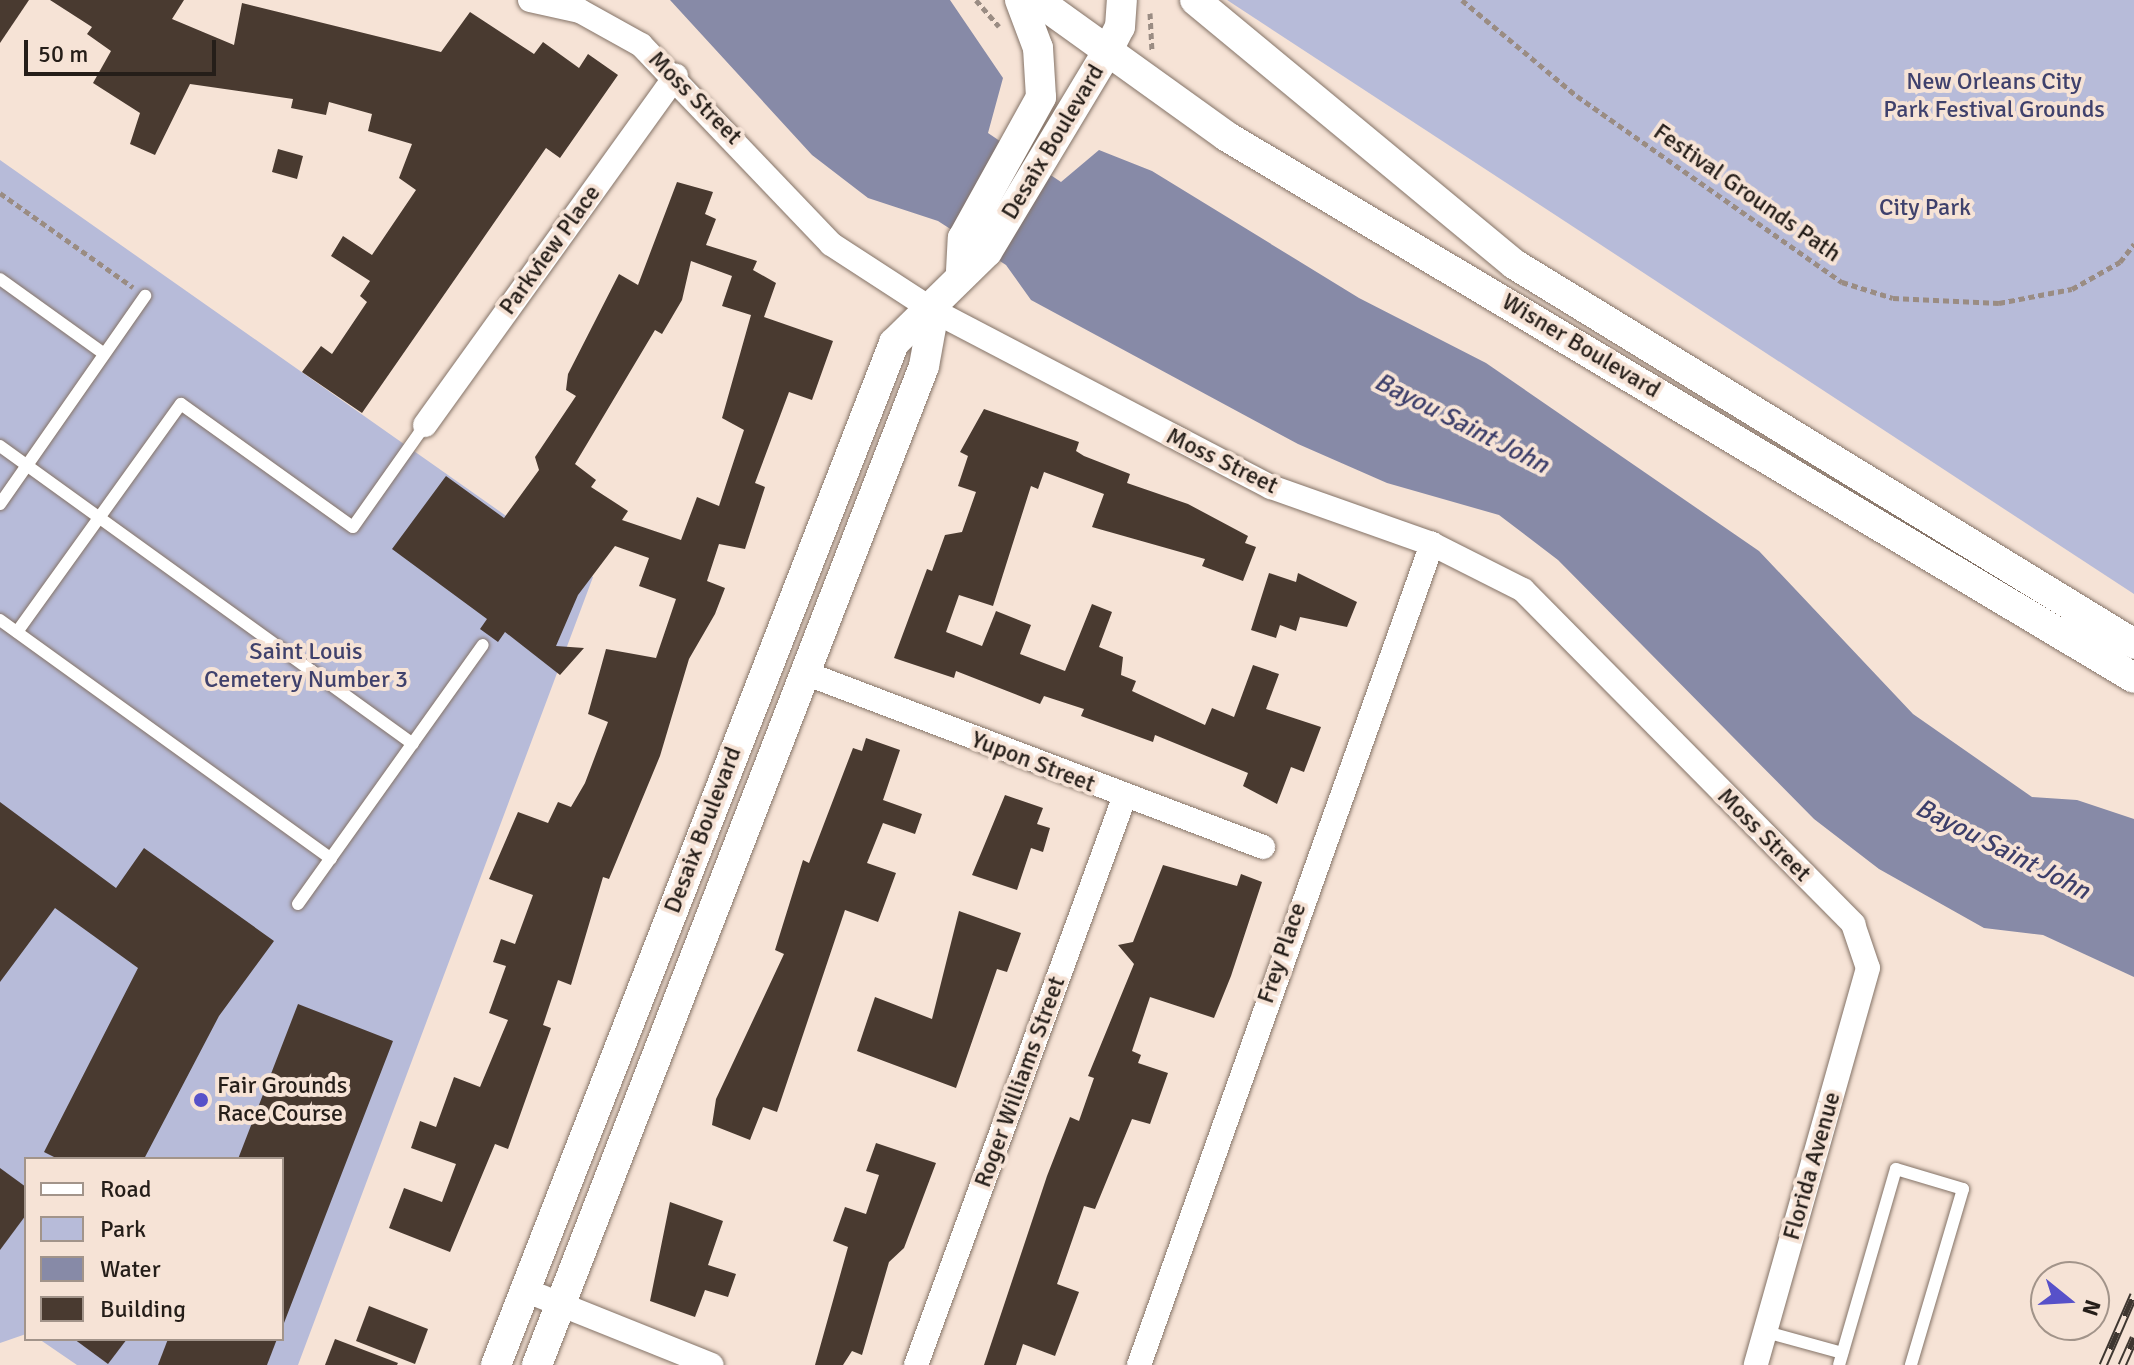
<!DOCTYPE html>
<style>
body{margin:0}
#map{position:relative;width:2134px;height:1365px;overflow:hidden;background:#f6e3d6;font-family:Signika,sans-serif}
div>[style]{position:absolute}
.green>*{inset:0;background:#b7bbd9}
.water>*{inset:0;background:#878aa7}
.building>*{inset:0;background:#493a30}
.path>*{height:5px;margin-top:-2.5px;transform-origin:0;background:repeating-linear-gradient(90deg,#9a8c83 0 6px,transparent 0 10px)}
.roads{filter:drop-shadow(0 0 2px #847367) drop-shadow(0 0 2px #847367)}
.service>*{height:12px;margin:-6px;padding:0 6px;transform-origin:6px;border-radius:6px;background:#fff}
.minor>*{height:24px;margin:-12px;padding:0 12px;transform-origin:12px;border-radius:12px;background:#fff}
.tertiary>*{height:30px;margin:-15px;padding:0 15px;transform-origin:15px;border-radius:15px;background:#fff}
.rail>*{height:9px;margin-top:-4.5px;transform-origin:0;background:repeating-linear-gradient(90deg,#f6e3d6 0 18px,#3e3630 0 36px);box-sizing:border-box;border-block:2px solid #3e3630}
.dots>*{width:22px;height:22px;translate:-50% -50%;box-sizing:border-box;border:4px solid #f6e3d6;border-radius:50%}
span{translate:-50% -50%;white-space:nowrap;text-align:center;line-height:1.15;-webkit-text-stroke:8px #f6e3d6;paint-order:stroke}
.park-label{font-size:24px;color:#3f416c}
.street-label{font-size:24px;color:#251e19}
.poi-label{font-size:24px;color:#251e19}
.left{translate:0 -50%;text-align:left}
.water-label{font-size:26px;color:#3c3e6a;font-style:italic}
.legend{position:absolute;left:24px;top:1157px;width:260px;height:184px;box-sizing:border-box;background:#f6e3d6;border:2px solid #a2948a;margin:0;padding:10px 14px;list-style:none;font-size:24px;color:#251e19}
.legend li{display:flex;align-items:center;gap:16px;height:40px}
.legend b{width:40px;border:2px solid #a2948a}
.north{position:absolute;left:2030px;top:1261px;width:80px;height:80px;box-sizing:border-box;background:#f6e3d6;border:2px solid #a2948a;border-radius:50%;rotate:108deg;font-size:22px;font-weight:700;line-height:32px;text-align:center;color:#251e19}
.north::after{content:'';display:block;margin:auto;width:28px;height:36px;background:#5751c9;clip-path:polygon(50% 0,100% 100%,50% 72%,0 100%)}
.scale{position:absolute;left:24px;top:40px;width:192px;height:36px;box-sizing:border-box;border:4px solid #251e19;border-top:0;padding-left:10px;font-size:24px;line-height:28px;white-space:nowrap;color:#251e19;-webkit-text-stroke:6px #f6e3d6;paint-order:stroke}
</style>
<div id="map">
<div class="green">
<i style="clip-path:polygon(1227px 0,2134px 0,2134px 594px)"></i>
<i style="clip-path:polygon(0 160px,593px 577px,298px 1365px,77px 1365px,39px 1339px,282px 1339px,282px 1159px,26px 1159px,26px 1334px,0 1343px)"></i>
</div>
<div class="water">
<i style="clip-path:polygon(670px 0,950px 0,1003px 78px,988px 133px,1061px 182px,1099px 150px,1152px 171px,1359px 298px,1486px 363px,1759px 551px,1913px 714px,2032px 797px,2077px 800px,2134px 819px,2134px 977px,2043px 935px,1984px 928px,1879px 869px,1814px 819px,1558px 560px,1499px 515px,1387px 483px,1298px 444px,1031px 300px,1006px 265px,938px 221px,868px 198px,812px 155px)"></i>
</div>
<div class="building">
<i style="clip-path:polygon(0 0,29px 0,0 43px)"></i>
<i style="clip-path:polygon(50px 0,184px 0,172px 19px,234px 45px,242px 3px,441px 52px,470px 12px,534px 54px,543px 42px,579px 68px,588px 54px,618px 75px,560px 158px,546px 148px,362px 413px,302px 372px,321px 346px,332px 354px,367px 302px,360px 296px,370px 281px,331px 256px,343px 236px,372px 255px,416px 190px,399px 178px,412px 144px,368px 131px,372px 114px,329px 102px,326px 115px,291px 108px,293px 99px,190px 84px,155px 155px,130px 144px,140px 113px,93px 83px,111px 51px,87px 34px,92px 27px)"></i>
<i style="clip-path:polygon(278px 149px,303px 156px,297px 179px,272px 172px)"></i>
<i style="clip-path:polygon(evenodd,677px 182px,713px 192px,705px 214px,716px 219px,706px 245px,757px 261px,753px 270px,776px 283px,764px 317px,833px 341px,812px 400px,789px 392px,755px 483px,765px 487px,745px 549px,719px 544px,707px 581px,725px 588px,715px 614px,689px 659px,660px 756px,609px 879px,603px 877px,571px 985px,558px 980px,543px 1025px,551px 1028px,508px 1149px,495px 1144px,450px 1252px,389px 1228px,404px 1188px,442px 1202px,456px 1164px,411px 1148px,420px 1121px,436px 1127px,454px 1077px,480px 1087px,508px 1020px,489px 1013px,506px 966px,493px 962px,501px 939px,515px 944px,533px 895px,489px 879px,518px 812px,548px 823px,558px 802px,571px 807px,585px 783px,608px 722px,588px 714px,606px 649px,656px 658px,676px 599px,639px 586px,649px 558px,615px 546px,578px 595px,556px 646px,584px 648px,560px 675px,505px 632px,498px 642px,480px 629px,487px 619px,392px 549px,446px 476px,504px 518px,539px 470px,535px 457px,576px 396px,566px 390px,568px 374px,619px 274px,638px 285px,677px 182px,691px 261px,732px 276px,722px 306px,751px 315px,722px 418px,744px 430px,719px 506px,697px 497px,681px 540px,622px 520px,628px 511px,591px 487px,596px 480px,575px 464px,655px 330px,662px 334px,682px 300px,691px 261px)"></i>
<i style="clip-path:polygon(984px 409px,1079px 442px,1076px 451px,1084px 456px,1130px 474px,1127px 483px,1188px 504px,1248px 536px,1245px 543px,1256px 547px,1243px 581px,1202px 566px,1205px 559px,1092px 527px,1104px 494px,1044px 472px,1038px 489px,1031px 486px,993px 606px,959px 595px,946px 632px,982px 646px,996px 611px,1031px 625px,1020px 654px,1065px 671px,1092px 604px,1112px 612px,1099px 647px,1123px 657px,1121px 675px,1136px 681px,1132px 691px,1205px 725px,1212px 708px,1234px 717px,1253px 665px,1279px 674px,1266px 709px,1321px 727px,1304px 772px,1291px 767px,1277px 804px,1243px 786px,1248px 773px,1155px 735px,1153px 742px,1081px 716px,1084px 709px,1044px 696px,1040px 704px,956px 671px,954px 678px,894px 658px,927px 569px,932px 571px,945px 535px,962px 532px,976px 492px,958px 486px,968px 456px,960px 452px)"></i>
<i style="clip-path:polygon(1269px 573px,1296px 582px,1298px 573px,1357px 602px,1347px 627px,1300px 617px,1296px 631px,1280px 625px,1276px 638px,1251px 630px)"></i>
<i style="clip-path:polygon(866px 738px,900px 750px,883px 800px,922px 814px,915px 834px,883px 823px,867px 863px,896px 873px,878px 922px,845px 910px,777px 1112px,763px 1107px,750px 1140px,712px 1125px,716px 1099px,784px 954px,775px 950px,803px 860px,809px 863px,853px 748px,862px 751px)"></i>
<i style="clip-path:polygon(1005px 795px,1043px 808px,1037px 824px,1050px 828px,1043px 852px,1031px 848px,1017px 890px,972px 875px)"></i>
<i style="clip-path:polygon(0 802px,116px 888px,144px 848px,274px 941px,219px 1016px,144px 1159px,58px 1159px,44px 1152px,138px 968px,55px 908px,0 982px)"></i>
<i style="clip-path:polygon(1163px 865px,1237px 886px,1241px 874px,1262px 882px,1231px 976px,1214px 1018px,1150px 997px,1132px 1051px,1141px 1055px,1138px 1063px,1168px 1073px,1150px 1124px,1132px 1119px,1095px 1209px,1084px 1206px,1057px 1284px,1079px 1292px,1055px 1356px,1023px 1344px,1016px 1365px,984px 1365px,1047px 1176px,1070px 1117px,1079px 1121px,1094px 1078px,1088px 1076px,1134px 964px,1118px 945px,1133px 942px)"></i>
<i style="clip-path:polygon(959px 911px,1021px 933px,1007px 972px,997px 969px,956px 1088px,857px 1051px,875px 997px,932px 1019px)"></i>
<i style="clip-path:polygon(298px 1004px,393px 1041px,284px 1323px,282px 1159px,238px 1159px)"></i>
<i style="clip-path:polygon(876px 1143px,936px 1163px,904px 1248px,889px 1262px,862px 1355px,852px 1351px,843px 1365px,815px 1365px,848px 1247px,833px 1241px,845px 1207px,866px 1214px,879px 1175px,866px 1171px)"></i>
<i style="clip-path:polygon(0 1168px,26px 1187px,26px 1215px,0 1250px)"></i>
<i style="clip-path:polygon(670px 1202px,723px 1221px,708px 1265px,736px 1274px,728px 1297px,705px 1290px,695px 1317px,650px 1301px)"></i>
<i style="clip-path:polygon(369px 1306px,428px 1329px,415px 1364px,356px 1341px)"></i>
<i style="clip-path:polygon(74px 1339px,127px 1339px,108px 1364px)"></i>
<i style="clip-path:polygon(168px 1339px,277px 1339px,267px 1365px,158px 1365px)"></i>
<i style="clip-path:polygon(335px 1339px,398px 1363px,397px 1365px,325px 1365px)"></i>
</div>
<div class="path">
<i style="left:976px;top:0;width:35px;rotate:49deg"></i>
<i style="left:1462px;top:0;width:150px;rotate:39.9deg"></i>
<i style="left:1577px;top:96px;width:324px;rotate:35.1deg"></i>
<i style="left:1842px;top:282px;width:53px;rotate:17.4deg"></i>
<i style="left:1893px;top:298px;width:106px;rotate:2.7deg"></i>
<i style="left:1999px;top:303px;width:74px;rotate:-10.9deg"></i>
<i style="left:2072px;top:289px;width:55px;rotate:-29.4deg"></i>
<i style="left:2120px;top:262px;width:23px;rotate:-52deg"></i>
<i style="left:1150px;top:13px;width:37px;rotate:87deg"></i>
<i style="left:0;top:193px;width:163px;rotate:35.3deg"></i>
</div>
<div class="roads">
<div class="service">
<i style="left:0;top:279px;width:127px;rotate:35.7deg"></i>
<i style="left:0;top:446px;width:509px;rotate:35.81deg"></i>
<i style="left:0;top:504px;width:254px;rotate:-55.1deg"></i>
<i style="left:0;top:620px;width:408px;rotate:35.8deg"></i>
<i style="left:17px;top:632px;width:281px;rotate:-54.3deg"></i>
<i style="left:181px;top:404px;width:211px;rotate:35.6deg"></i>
<i style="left:353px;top:527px;width:125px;rotate:-54.8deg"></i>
<i style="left:298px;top:904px;width:318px;rotate:-54.5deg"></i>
<i style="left:1766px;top:1332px;width:79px;rotate:15.4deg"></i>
<i style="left:1839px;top:1365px;width:204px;rotate:-73.8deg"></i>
<i style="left:1896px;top:1169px;width:70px;rotate:16.6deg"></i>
<i style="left:1963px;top:1189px;width:184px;rotate:106.5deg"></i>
</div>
<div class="minor">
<i style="left:530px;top:0;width:51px;rotate:12.4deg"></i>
<i style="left:580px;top:11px;width:70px;rotate:29.1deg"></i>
<i style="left:641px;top:45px;width:275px;rotate:46.3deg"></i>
<i style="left:831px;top:244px;width:123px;rotate:33deg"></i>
<i style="left:934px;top:311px;width:380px;rotate:27.6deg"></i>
<i style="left:1271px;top:487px;width:171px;rotate:19.5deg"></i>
<i style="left:1432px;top:544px;width:102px;rotate:26.8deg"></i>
<i style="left:1523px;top:590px;width:470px;rotate:45.3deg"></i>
<i style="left:1853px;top:924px;width:46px;rotate:71.2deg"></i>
<i style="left:1868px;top:968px;width:412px;rotate:105.8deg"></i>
<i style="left:425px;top:425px;width:430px;rotate:-54.3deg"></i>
<i style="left:805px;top:673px;width:490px;rotate:20.8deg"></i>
<i style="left:525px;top:1290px;width:201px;rotate:21.9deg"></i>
<i style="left:916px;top:1365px;width:604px;rotate:-69.85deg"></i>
<i style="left:1139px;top:1365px;width:872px;rotate:-70.36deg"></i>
</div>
<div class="tertiary">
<i style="left:1037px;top:0;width:233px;rotate:35.7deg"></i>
<i style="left:1226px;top:136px;width:1057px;rotate:30.83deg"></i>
<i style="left:1195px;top:0;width:414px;rotate:39.6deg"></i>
<i style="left:1514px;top:264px;width:727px;rotate:31.5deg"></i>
<i style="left:961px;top:271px;width:33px;rotate:-87deg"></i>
<i style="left:963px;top:238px;width:161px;rotate:-61deg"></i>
<i style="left:1041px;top:97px;width:49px;rotate:-93.5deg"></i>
<i style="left:1038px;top:48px;width:51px;rotate:-110.6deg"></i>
<i style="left:496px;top:1365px;width:1097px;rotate:-68.72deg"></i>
<i style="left:894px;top:343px;width:130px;rotate:-44.4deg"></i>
<i style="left:987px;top:252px;width:231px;rotate:-59deg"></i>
<i style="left:1106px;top:54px;width:30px;rotate:-63deg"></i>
<i style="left:1120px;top:27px;width:27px;rotate:-86deg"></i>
<i style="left:537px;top:1365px;width:1071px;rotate:-68.82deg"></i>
<i style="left:924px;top:366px;width:56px;rotate:-79.7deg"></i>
</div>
</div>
<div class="rail">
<i style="left:2103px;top:1365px;width:77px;rotate:-66.4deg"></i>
<i style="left:2122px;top:1365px;width:30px;rotate:-66deg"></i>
</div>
<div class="dots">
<i style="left:201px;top:1100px;background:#5751c9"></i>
</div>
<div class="park-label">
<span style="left:1994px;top:96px">New Orleans City<br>Park Festival Grounds</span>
<span style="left:1925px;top:208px">City Park</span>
<span style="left:306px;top:666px">Saint Louis<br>Cemetery Number 3</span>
</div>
<div class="street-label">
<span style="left:695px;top:98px;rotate:45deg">Moss Street</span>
<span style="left:1053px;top:142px;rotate:-59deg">Desaix Boulevard</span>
<span style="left:1747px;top:193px;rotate:35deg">Festival Grounds Path</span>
<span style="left:550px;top:250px;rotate:-54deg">Parkview Place</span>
<span style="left:1581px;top:346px;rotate:31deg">Wisner Boulevard</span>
<span style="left:1222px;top:461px;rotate:26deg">Moss Street</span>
<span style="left:1033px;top:762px;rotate:21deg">Yupon Street</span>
<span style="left:703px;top:830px;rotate:-69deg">Desaix Boulevard</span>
<span style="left:1764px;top:835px;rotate:45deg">Moss Street</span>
<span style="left:1282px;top:953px;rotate:-71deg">Frey Place</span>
<span style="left:1020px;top:1082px;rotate:-70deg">Roger Williams Street</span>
<span style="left:1812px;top:1166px;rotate:-74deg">Florida Avenue</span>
</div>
<div class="poi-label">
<span class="left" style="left:217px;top:1100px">Fair Grounds<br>Race Course</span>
</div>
<div class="water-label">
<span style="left:1461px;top:424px;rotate:27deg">Bayou Saint John</span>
<span style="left:2002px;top:850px;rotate:27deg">Bayou Saint John</span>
</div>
<ul class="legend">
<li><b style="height:10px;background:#fff"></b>Road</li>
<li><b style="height:22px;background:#b7bbd9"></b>Park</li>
<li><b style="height:22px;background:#878aa7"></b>Water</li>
<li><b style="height:22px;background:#493a30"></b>Building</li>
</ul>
<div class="north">N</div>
<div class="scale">50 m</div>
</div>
